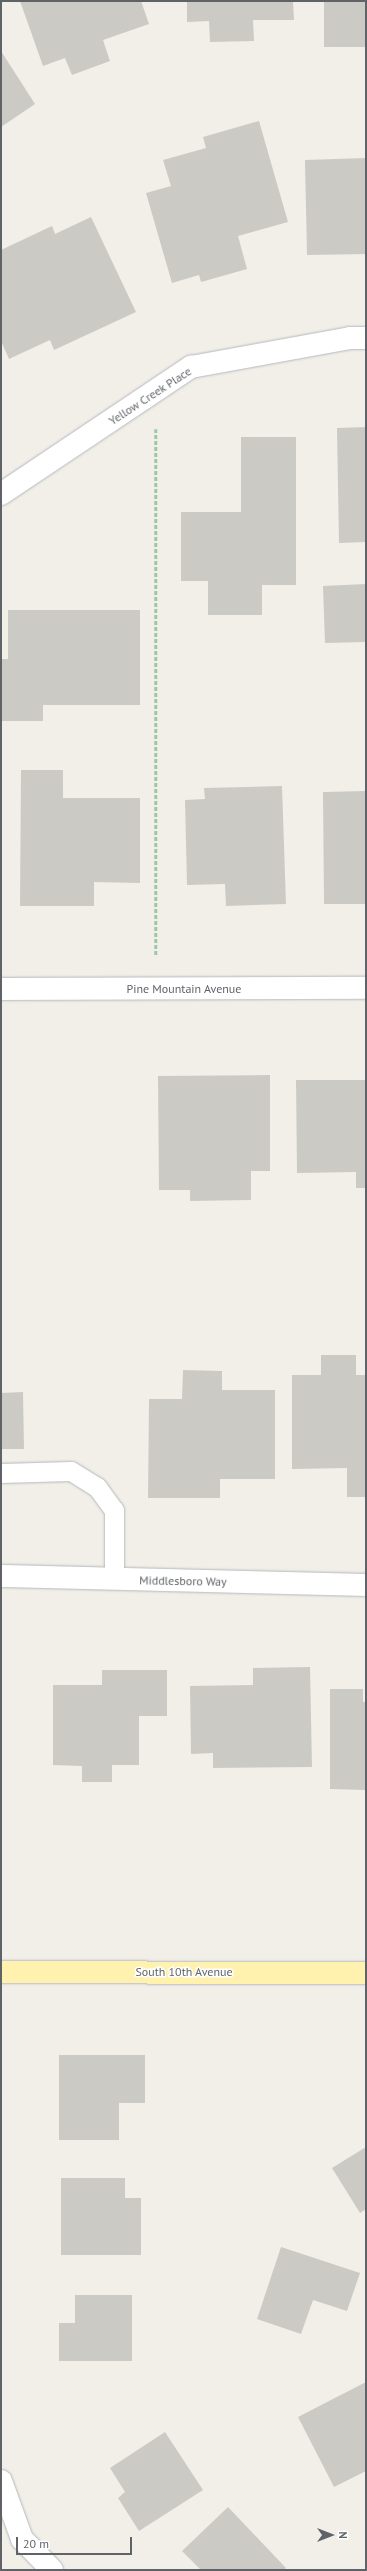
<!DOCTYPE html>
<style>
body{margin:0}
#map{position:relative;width:367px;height:2571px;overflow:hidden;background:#f1efe8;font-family:"PT Sans",sans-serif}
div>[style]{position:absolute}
.building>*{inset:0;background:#cccac5}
.path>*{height:2.5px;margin-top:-1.25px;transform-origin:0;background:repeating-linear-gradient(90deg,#9cc7a9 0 4px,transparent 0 6px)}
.roads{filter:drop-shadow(0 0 1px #b5b8bc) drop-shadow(0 0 1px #b5b8bc)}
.lane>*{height:19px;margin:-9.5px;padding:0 9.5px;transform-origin:9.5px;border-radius:9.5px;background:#fff}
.street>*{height:22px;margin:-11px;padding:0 11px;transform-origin:11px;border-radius:11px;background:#fff}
.primary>*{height:22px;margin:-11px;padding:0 11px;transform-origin:11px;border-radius:11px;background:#fff2af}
span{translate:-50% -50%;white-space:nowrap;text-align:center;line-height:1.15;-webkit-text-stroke:3px #fff;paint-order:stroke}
.street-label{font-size:12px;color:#5f6368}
.frame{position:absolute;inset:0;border:2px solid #5f6368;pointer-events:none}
.north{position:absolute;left:311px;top:2515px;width:40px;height:40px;-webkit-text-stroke:3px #fff;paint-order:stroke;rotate:90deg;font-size:11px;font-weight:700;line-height:16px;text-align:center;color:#5f6368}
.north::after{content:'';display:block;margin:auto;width:14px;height:18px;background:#5f6368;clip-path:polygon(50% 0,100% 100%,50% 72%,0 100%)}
.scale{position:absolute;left:16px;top:2537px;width:116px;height:18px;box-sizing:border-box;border:2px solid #5f6368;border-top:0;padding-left:5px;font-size:12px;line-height:14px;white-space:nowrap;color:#5f6368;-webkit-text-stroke:3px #fff;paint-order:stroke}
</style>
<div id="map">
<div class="building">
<i style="clip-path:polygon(20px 1px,141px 1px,149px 24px,103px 40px,110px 61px,72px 75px,65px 58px,43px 66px)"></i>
<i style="clip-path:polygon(187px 1px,293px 1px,294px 20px,253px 20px,254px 41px,210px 42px,209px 21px,187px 22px)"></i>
<i style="clip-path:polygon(324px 1px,366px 1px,366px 47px,324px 47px)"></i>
<i style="clip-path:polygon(1px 51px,35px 104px,1px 127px)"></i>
<i style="clip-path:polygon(259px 121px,288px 222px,238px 236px,247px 269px,201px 282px,199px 275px,172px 283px,146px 193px,171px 186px,163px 160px,206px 148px,203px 137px)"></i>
<i style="clip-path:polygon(366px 158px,366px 254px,307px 255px,305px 160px)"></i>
<i style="clip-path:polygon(91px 217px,136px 312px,54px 350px,50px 340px,9px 359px,1px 341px,1px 250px,52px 226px,55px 234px)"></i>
<i style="clip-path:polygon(366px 427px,366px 542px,339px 543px,337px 428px)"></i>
<i style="clip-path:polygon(241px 437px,296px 437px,296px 585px,262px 585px,262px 615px,208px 615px,208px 581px,181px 581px,181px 512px,241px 512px)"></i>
<i style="clip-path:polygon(366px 584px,366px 642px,325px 643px,323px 586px)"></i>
<i style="clip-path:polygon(8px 610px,140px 610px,140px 705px,43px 705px,43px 721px,1px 721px,1px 659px,8px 659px)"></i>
<i style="clip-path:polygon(21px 770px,63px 770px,63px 798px,140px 798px,140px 883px,94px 882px,94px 906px,20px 906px)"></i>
<i style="clip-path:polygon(282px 786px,286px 904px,226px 906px,225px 884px,187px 885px,185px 800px,205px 799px,204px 788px)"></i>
<i style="clip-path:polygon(366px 791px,366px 904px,324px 904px,323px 792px)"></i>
<i style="clip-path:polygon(270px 1075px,270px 1171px,251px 1171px,251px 1200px,190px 1201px,190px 1190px,159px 1190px,158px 1076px)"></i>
<i style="clip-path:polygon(296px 1080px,366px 1080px,366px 1188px,356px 1188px,356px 1172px,297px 1173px)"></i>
<i style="clip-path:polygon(321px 1355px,356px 1355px,356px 1375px,366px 1375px,366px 1497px,347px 1497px,347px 1468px,292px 1469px,292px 1375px,321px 1375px)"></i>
<i style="clip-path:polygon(183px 1370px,222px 1371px,222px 1390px,275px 1390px,275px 1479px,220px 1479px,220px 1498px,148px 1498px,149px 1399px,182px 1399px)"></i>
<i style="clip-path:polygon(23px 1392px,24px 1449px,1px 1449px,1px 1393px)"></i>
<i style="clip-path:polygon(310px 1667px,312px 1767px,213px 1768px,213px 1753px,191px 1754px,190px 1686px,253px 1685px,253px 1668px)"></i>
<i style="clip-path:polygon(102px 1670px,167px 1670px,167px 1716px,139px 1716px,139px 1765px,112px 1765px,112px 1782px,82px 1782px,82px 1766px,53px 1765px,53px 1685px,102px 1685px)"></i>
<i style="clip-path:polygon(330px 1689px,363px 1689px,363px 1702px,366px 1702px,366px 1790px,330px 1789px)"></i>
<i style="clip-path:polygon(59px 2055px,145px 2055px,145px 2103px,119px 2103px,119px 2140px,59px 2140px)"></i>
<i style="clip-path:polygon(366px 2147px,366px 2209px,360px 2213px,332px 2168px)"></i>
<i style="clip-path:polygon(61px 2178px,125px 2178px,125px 2198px,141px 2198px,141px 2255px,61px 2255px)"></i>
<i style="clip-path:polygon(281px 2247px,360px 2273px,347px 2311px,313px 2300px,301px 2334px,257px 2319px)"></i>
<i style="clip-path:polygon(75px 2295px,132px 2295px,132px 2361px,59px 2361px,59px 2323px,75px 2323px)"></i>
<i style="clip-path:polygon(366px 2382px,366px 2471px,334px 2487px,298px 2417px)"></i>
<i style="clip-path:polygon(165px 2432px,203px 2490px,139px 2531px,118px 2498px,125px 2492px,110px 2468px)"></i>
<i style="clip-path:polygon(228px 2507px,286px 2568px,284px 2570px,201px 2570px,182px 2551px)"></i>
</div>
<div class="path">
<i style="left:156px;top:429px;width:527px;rotate:90deg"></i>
</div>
<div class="roads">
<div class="lane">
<i style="left:1px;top:1473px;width:70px;rotate:-1.6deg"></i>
<i style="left:71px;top:1471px;width:31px;rotate:32deg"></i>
<i style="left:97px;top:1487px;width:29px;rotate:54deg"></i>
<i style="left:114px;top:1510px;width:69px;rotate:90deg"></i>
</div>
<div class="street">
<i style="left:1px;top:494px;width:229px;rotate:-33.8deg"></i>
<i style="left:191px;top:367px;width:162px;rotate:-10.3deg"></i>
<i style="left:350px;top:338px;width:16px"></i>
<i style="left:1px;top:989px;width:365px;rotate:-0.2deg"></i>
<i style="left:1px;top:1576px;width:365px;rotate:1.4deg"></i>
<i style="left:1px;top:2481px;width:62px;rotate:70.1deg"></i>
<i style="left:22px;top:2539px;width:43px;rotate:45.9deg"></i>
</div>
<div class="primary">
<i style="left:1px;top:1972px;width:365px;rotate:0.2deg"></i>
</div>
</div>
<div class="street-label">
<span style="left:150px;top:396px;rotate:-33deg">Yellow Creek Place</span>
<span style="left:184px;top:989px">Pine Mountain Avenue</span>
<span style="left:183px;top:1581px;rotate:1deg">Middlesboro Way</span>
<span style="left:184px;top:1972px">South 10th Avenue</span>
</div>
<div class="frame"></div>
<div class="north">N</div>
<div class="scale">20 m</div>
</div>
